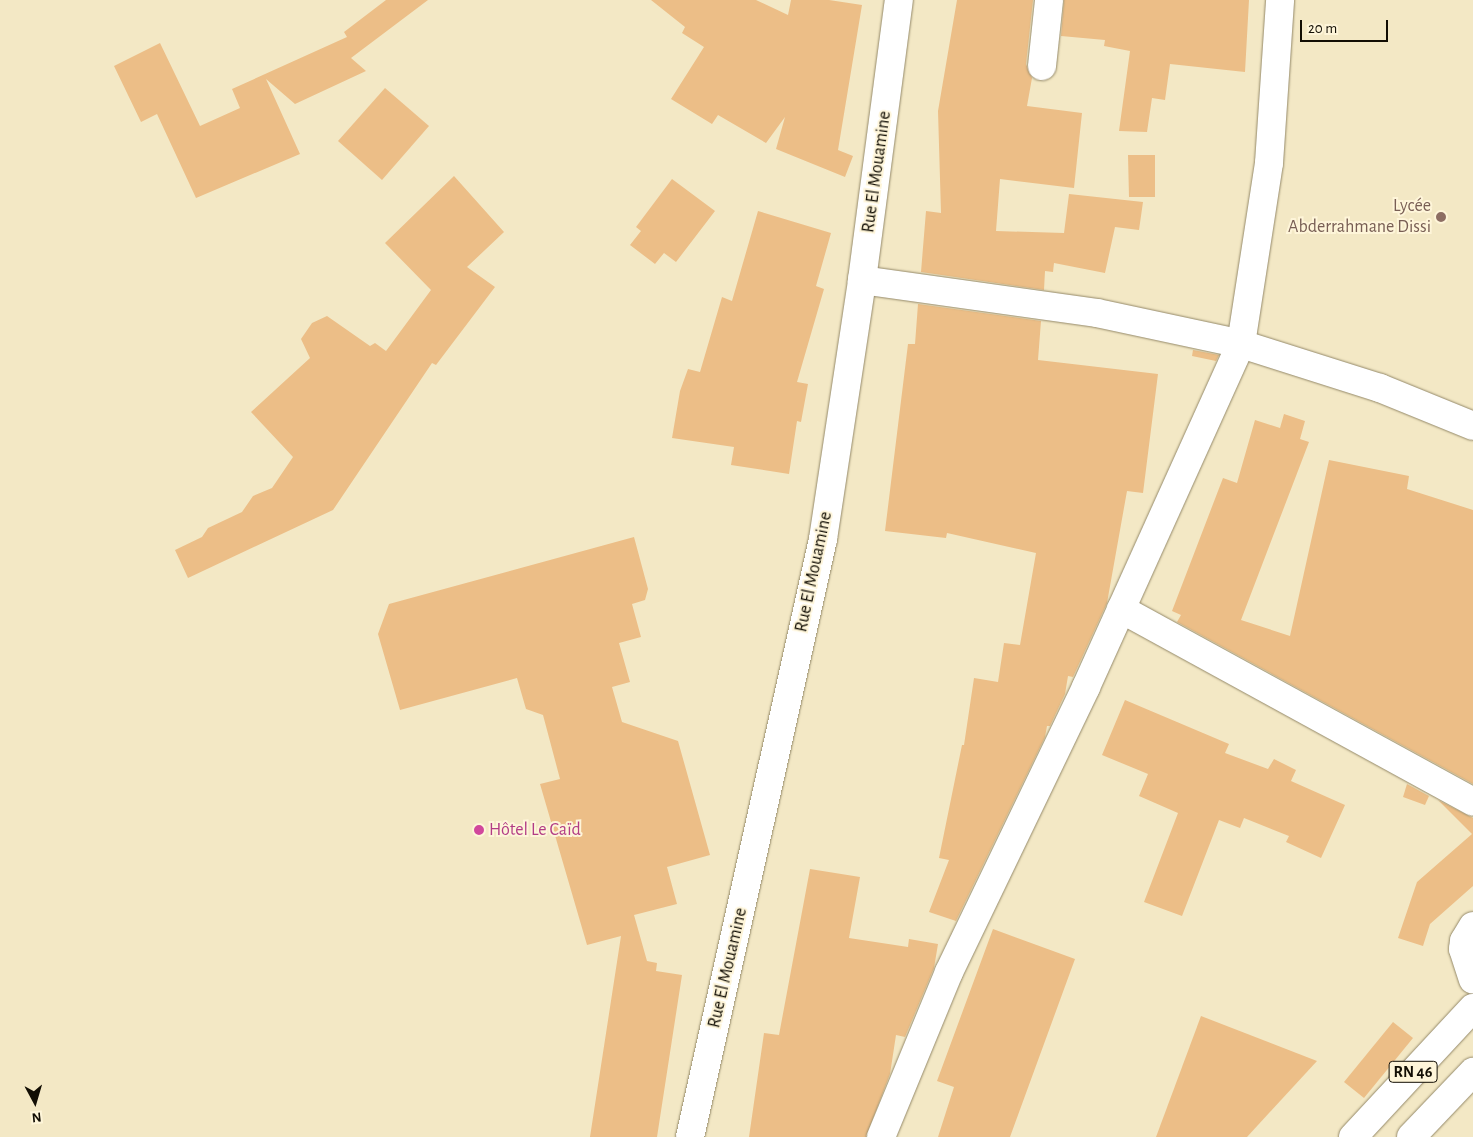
<!DOCTYPE html>
<meta charset="utf-8">
<style>
body{margin:0}
#map{position:relative;width:1473px;height:1137px;overflow:hidden;background:#f3e8c5;font-family:"Alegreya Sans",sans-serif}
div>[style]{position:absolute}
.building>*{inset:0;background:#ecbe87}
.roads{filter:drop-shadow(0 0 1px #948969) drop-shadow(0 0 1px #948969)}
.minor>*{height:28px;margin:-14px;padding:0 14px;transform-origin:14px;border-radius:14px;background:#fff}
.major>*{height:28px;margin:-14px;padding:0 14px;transform-origin:14px;border-radius:14px;background:#fff}
.dots>*{width:14px;height:14px;translate:-50% -50%;box-sizing:border-box;border:2px solid #fef5d9;border-radius:50%}
span{translate:-50% -50%;white-space:nowrap;text-align:center;line-height:1.15;-webkit-text-stroke:4px #fef5d9;paint-order:stroke}
.shield-label span{padding:1px 4px;background:#fef5d9;border:1px solid;border-radius:4px;-webkit-text-stroke-width:0}
.shield-label{font-size:16px;color:#120e04;font-weight:700}
.street-label{font-size:18px;color:#120e04}
.education-label{font-size:18px;color:#785e54}
.right{translate:-100% -50%;text-align:right}
.hotel-label{font-size:18px;color:#b23c85}
.left{translate:0 -50%;text-align:left}
.north{position:absolute;left:10px;top:1077px;width:50px;height:50px;-webkit-text-stroke:4px #fef5d9;paint-order:stroke;rotate:174deg;font-size:14px;font-weight:700;line-height:20px;text-align:center;color:#120e04}
.north::after{content:'';display:block;margin:auto;width:18px;height:22px;background:#120e04;clip-path:polygon(50% 0,100% 100%,50% 72%,0 100%)}
.scale{position:absolute;left:1300px;top:20px;width:88px;height:22px;box-sizing:border-box;border:2px solid #120e04;border-top:0;padding-left:6px;font-size:15px;line-height:18px;white-space:nowrap;color:#120e04;-webkit-text-stroke:4px #fef5d9;paint-order:stroke}
</style>
<div id="map">
<div class="building">
<i style="clip-path:polygon(386px 0,428px 0,351px 58px,366px 71px,295px 104px,266px 79px,300px 154px,196px 198px,157px 114px,141px 122px,114px 66px,160px 43px,200px 126px,240px 108px,232px 89px,347px 37px,344px 32px)"></i>
<i style="clip-path:polygon(651px 0,756px 0,788px 15px,791px 0,829px 0,862px 5px,838px 150px,853px 156px,845px 177px,776px 149px,785px 117px,766px 143px,718px 115px,712px 124px,671px 99px,704px 47px,682px 33px,685px 27px)"></i>
<i style="clip-path:polygon(957px 0,1033px 0,1026px 64px,1032px 78px,1027px 106px,1082px 113px,1074px 188px,1000px 179px,996px 231px,1064px 233px,1069px 194px,1143px 202px,1139px 230px,1115px 227px,1105px 273px,1054px 263px,1053px 272px,1045px 271px,1044px 290px,921px 272px,926px 211px,941px 213px,938px 111px)"></i>
<i style="clip-path:polygon(1064px 0,1249px 0,1245px 72px,1170px 64px,1165px 100px,1152px 98px,1147px 132px,1119px 131px,1130px 51px,1104px 46px,1105px 40px,1061px 36px)"></i>
<i style="clip-path:polygon(385px 88px,429px 126px,382px 180px,338px 141px)"></i>
<i style="clip-path:polygon(1128px 155px,1155px 155px,1155px 197px,1129px 197px)"></i>
<i style="clip-path:polygon(454px 176px,504px 232px,467px 267px,495px 287px,436px 365px,432px 363px,333px 510px,188px 578px,175px 550px,202px 537px,208px 528px,242px 512px,253px 496px,272px 488px,293px 457px,251px 412px,310px 358px,301px 339px,312px 323px,327px 316px,370px 346px,375px 343px,386px 351px,431px 290px,385px 243px)"></i>
<i style="clip-path:polygon(672px 179px,715px 211px,676px 262px,664px 253px,655px 264px,630px 245px,641px 231px,636px 227px)"></i>
<i style="clip-path:polygon(758px 211px,831px 233px,816px 286px,824px 289px,797px 382px,808px 384px,801px 422px,797px 421px,789px 474px,731px 465px,734px 447px,672px 438px,680px 391px,688px 369px,700px 372px,722px 297px,732px 301px)"></i>
<i style="clip-path:polygon(918px 304px,1041px 321px,1038px 360px,1158px 374px,1143px 493px,1127px 491px,1107px 603px,1073px 677px,1068px 676px,1065px 694px,1050px 726px,1047px 726px,1045px 737px,956px 921px,929px 912px,949px 860px,939px 858px,962px 745px,964px 745px,974px 678px,998px 682px,1004px 643px,1020px 645px,1036px 553px,947px 533px,946px 538px,885px 531px,908px 344px,915px 344px)"></i>
<i style="clip-path:polygon(1193px 350px,1219px 355px,1216px 361px,1192px 356px)"></i>
<i style="clip-path:polygon(1284px 414px,1305px 421px,1300px 439px,1309px 442px,1241px 620px,1290px 636px,1329px 460px,1409px 476px,1407px 489px,1473px 510px,1473px 784px,1177px 622px,1181px 615px,1172px 611px,1223px 478px,1237px 483px,1255px 420px,1280px 428px)"></i>
<i style="clip-path:polygon(634px 537px,648px 589px,645px 600px,632px 604px,641px 637px,619px 643px,630px 682px,612px 687px,622px 722px,678px 741px,710px 855px,667px 867px,677px 904px,634px 915px,647px 961px,657px 963px,656px 971px,682px 975px,657px 1137px,590px 1137px,621px 936px,587px 945px,540px 784px,560px 779px,543px 715px,526px 709px,517px 678px,400px 710px,378px 634px,389px 604px)"></i>
<i style="clip-path:polygon(1125px 700px,1229px 744px,1225px 753px,1268px 769px,1274px 759px,1296px 770px,1291px 781px,1345px 805px,1321px 858px,1286px 842px,1289px 836px,1244px 818px,1240px 828px,1219px 820px,1182px 916px,1144px 902px,1178px 813px,1139px 796px,1148px 774px,1102px 755px)"></i>
<i style="clip-path:polygon(1407px 784px,1429px 796px,1425px 805px,1403px 797px)"></i>
<i style="clip-path:polygon(1438px 800px,1473px 818px,1473px 886px,1430px 924px,1423px 946px,1398px 938px,1417px 882px,1472px 834px)"></i>
<i style="clip-path:polygon(810px 869px,860px 877px,849px 938px,908px 947px,909px 939px,938px 944px,934px 968px,905px 1037px,896px 1035px,890px 1074px,866px 1137px,749px 1137px,764px 1033px,779px 1035px)"></i>
<i style="clip-path:polygon(993px 929px,1075px 959px,1010px 1137px,938px 1137px,954px 1087px,937px 1081px)"></i>
<i style="clip-path:polygon(1201px 1016px,1317px 1061px,1247px 1137px,1156px 1137px)"></i>
<i style="clip-path:polygon(1393px 1022px,1413px 1038px,1364px 1098px,1344px 1082px)"></i>
</div>
<div class="roads">
<div class="minor">
<i style="left:1042px;top:66px;width:66px;rotate:-83.9deg"></i>
<i style="left:862px;top:280px;width:237px;rotate:8deg"></i>
<i style="left:1097px;top:313px;width:147px;rotate:12.1deg"></i>
<i style="left:1241px;top:344px;width:146px;rotate:17.6deg"></i>
<i style="left:1380px;top:388px;width:100px;rotate:22.2deg"></i>
<i style="left:1121px;top:609px;width:401px;rotate:28.7deg"></i>
<i style="left:1473px;top:926px;width:17px;rotate:121deg"></i>
<i style="left:1464px;top:941px;width:8px;rotate:97deg"></i>
<i style="left:1463px;top:949px;width:32px;rotate:72deg"></i>
<i style="left:881px;top:1137px;width:178px;rotate:-67.6deg"></i>
<i style="left:949px;top:972px;width:316px;rotate:-64.3deg"></i>
<i style="left:1086px;top:687px;width:376px;rotate:-65.7deg"></i>
<i style="left:1241px;top:344px;width:183px;rotate:-81.2deg"></i>
<i style="left:1269px;top:163px;width:163px;rotate:-86.1deg"></i>
</div>
<div class="major">
<i style="left:690px;top:1137px;width:613px;rotate:-77.46deg"></i>
<i style="left:823px;top:539px;width:262px;rotate:-81.4deg"></i>
<i style="left:862px;top:280px;width:282px;rotate:-82.5deg"></i>
<i style="left:1353px;top:1137px;width:176px;rotate:-47.1deg"></i>
<i style="left:1411px;top:1137px;width:90px;rotate:-46.4deg"></i>
</div>
</div>
<div class="dots">
<i style="left:1441px;top:217px;background:#8d6e63"></i>
<i style="left:479px;top:830px;background:#d1479c"></i>
</div>
<div class="shield-label">
<span style="left:1413px;top:1072px">RN 46</span>
</div>
<div class="street-label">
<span style="left:877px;top:172px;rotate:-82deg">Rue El Mouamine</span>
<span style="left:814px;top:572px;rotate:-78deg">Rue El Mouamine</span>
<span style="left:728px;top:968px;rotate:-77deg">Rue El Mouamine</span>
</div>
<div class="education-label">
<span class="right" style="left:1431px;top:217px">Lycée<br>Abderrahmane Dissi</span>
</div>
<div class="hotel-label">
<span class="left" style="left:489px;top:830px">Hôtel Le Caïd</span>
</div>
<div class="north">N</div>
<div class="scale">20 m</div>
</div>
